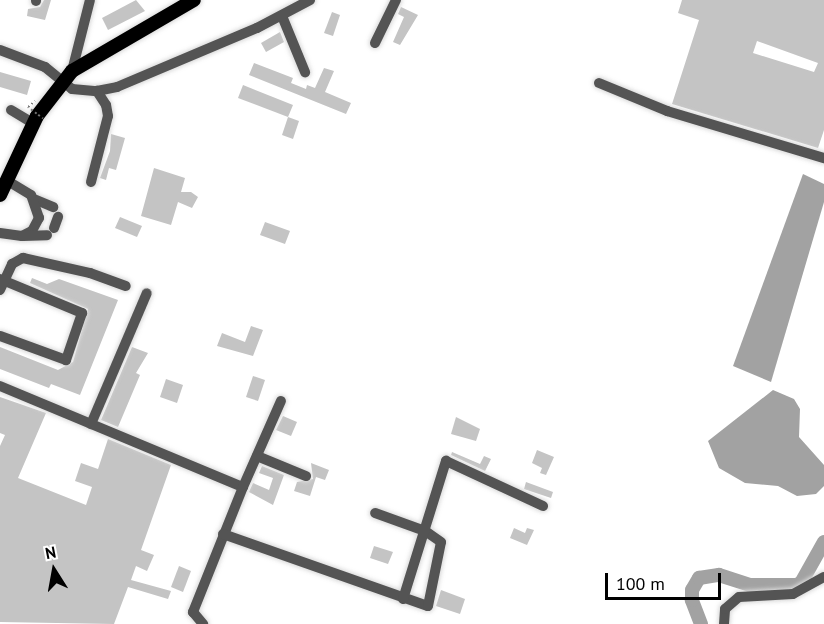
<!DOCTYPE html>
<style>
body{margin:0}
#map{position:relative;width:824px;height:624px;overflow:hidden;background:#fff;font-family:"PT Sans",sans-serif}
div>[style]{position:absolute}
.water>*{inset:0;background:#a2a2a2}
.river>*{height:14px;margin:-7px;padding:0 7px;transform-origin:7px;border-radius:7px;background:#a2a2a2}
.building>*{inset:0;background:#c4c4c4}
.path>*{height:1.5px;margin-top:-0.75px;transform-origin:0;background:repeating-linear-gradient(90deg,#767676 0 1.5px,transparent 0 4.5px)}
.roads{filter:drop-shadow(0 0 2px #dbdbdb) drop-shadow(0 0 2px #dbdbdb)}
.minor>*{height:10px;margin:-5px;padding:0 5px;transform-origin:5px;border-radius:5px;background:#545454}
.major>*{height:14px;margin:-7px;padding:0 7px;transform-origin:7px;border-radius:7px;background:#000}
.path-bridge>*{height:1.5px;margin-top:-0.75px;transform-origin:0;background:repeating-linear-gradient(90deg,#767676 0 1.5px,transparent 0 4.5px)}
span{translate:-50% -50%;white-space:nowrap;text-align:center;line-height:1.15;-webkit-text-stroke:6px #fff;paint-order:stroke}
.north{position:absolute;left:24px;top:540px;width:60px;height:60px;-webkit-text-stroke:4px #fff;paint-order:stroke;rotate:349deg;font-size:16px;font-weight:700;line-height:24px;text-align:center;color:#000}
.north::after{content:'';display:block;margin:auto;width:21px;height:27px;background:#000;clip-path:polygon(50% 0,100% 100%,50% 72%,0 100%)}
.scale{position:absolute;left:605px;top:573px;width:116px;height:27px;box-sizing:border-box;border:3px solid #000;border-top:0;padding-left:8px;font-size:18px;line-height:21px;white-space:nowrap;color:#000;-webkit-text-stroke:4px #fff;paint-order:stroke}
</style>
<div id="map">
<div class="water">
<i style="clip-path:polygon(803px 174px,824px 184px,824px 202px,771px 382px,733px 366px)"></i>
<i style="clip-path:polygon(773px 390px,794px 399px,800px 409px,799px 437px,824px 465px,824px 486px,816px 494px,797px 496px,778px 486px,745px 483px,719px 468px,708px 441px)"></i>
</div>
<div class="river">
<i style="left:701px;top:624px;width:26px;rotate:-111deg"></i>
<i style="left:692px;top:600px;width:10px;rotate:-90deg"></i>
<i style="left:692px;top:590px;width:14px;rotate:-60deg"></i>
<i style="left:699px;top:578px;width:20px;rotate:-9deg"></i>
<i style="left:719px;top:575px;width:33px;rotate:18deg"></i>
<i style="left:750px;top:585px;width:46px"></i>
<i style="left:796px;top:585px;width:5px;rotate:-22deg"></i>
<i style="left:801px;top:583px;width:47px;rotate:-60.7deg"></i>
</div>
<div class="building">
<i style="clip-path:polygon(44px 0,51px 0,45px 20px,27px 16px,28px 9px,40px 7px)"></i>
<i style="clip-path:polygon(136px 0,145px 11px,108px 30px,102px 18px)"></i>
<i style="clip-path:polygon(evenodd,682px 0,824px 0,824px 130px,818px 148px,672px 104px,699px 20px,678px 13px,682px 0,757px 41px,818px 63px,814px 72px,753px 53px,757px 41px)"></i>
<i style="clip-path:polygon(401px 7px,418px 15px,400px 45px,393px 42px,404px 17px,398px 14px)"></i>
<i style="clip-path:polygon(332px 12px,340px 15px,333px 36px,324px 33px)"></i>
<i style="clip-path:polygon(280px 32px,284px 42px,266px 52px,261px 43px)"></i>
<i style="clip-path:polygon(254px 63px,293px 78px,291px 83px,306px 89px,307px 85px,315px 88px,324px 68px,334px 71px,325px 92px,351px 103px,346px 114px,249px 75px)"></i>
<i style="clip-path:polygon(0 72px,31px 81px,27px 95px,0 87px)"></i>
<i style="clip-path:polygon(243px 85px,293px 105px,288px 117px,238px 98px)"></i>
<i style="clip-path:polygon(288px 117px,299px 121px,293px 139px,282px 135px)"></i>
<i style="clip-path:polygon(111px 134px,125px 138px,116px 170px,109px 168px,106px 180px,100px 178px,110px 151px)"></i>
<i style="clip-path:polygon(154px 168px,185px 178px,181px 192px,191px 192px,198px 197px,192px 208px,178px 202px,171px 225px,141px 216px)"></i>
<i style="clip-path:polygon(120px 217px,142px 226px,137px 237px,115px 228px)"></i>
<i style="clip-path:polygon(265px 222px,290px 231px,285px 244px,260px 235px)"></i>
<i style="clip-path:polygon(32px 278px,47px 284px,59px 279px,118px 300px,80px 395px,51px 384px,49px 388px,0 369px,0 347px,58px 370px,73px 362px,88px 309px,30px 283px)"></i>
<i style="clip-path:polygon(251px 326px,263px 330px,253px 356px,217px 346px,222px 333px,245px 342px)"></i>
<i style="clip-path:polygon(132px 347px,148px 353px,136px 373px,140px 375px,118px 427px,101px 420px)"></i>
<i style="clip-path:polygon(253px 376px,265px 380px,258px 401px,246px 397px)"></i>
<i style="clip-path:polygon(166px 379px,183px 385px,177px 403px,160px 397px)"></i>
<i style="clip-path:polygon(0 397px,46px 413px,18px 478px,86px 505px,92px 487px,75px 481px,81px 463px,98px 469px,108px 439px,171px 465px,141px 550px,154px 555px,147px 571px,136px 566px,131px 580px,171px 591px,168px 599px,128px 587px,114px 624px,0 622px,0 446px,5px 435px,0 433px)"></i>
<i style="clip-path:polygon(283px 416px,297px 422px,291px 436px,276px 430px)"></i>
<i style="clip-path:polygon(456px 417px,480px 429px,476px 441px,451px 434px)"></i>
<i style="clip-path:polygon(537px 450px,554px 457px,546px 475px,540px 473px,542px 468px,532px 463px)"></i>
<i style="clip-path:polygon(452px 452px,480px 464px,484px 456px,491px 459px,485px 471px,451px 455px)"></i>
<i style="clip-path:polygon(311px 463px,329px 470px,325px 480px,316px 477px,310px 496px,294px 491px,297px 482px,313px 479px)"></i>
<i style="clip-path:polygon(262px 466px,284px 475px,273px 505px,249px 492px,253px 483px,269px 490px,273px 478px,259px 473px)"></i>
<i style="clip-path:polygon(526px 482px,553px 492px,551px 498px,524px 489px)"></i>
<i style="clip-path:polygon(514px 528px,525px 533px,527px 528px,534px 530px,527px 545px,510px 538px)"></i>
<i style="clip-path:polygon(374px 546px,393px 552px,388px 564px,370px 558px)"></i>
<i style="clip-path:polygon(179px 566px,191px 571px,183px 592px,171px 587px)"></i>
<i style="clip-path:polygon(441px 590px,465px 599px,460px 614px,436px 606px)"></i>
</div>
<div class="path">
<i style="left:28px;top:107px;width:9px;rotate:-41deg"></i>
</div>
<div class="roads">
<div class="minor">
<i style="left:36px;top:1px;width:1px;rotate:-90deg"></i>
<i style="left:282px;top:16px;width:61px;rotate:67.7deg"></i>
<i style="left:375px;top:43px;width:48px;rotate:-64deg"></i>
<i style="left:0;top:50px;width:48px;rotate:20.7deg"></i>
<i style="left:45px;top:67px;width:35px;rotate:39deg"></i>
<i style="left:72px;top:89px;width:25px;rotate:5deg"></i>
<i style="left:97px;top:91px;width:20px;rotate:-11deg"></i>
<i style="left:117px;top:87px;width:152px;rotate:-22.9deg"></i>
<i style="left:257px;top:28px;width:60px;rotate:-27.8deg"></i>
<i style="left:72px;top:71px;width:73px;rotate:-75.8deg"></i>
<i style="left:599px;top:83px;width:74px;rotate:22.4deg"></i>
<i style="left:667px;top:111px;width:164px;rotate:16.7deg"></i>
<i style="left:11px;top:110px;width:26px;rotate:31deg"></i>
<i style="left:91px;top:182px;width:68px;rotate:-75.6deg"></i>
<i style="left:108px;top:116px;width:11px;rotate:-100deg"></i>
<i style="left:106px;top:105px;width:17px;rotate:-123deg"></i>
<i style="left:34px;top:199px;width:21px;rotate:23deg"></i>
<i style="left:54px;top:228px;width:12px;rotate:-70deg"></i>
<i style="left:0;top:233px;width:22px;rotate:8deg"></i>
<i style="left:22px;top:236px;width:11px;rotate:-27deg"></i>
<i style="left:32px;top:231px;width:15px;rotate:-62deg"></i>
<i style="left:39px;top:218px;width:24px;rotate:-109deg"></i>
<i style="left:31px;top:195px;width:29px;rotate:-149deg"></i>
<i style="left:23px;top:236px;width:24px;rotate:-2deg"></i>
<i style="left:0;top:279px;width:89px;rotate:22.5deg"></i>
<i style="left:82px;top:313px;width:50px;rotate:108.8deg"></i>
<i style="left:66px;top:360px;width:70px;rotate:-160deg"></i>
<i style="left:0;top:290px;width:29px;rotate:-65deg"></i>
<i style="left:12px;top:264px;width:13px;rotate:-29deg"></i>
<i style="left:23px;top:258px;width:69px;rotate:12.6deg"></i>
<i style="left:90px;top:273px;width:38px;rotate:20deg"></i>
<i style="left:0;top:386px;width:263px;rotate:22.6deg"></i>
<i style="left:243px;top:487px;width:135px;rotate:111.8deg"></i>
<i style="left:193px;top:612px;width:16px;rotate:50deg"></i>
<i style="left:91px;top:424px;width:142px;rotate:-66.9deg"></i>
<i style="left:257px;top:456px;width:53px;rotate:22.2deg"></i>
<i style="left:243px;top:487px;width:94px;rotate:-66.2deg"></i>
<i style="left:223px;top:534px;width:217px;rotate:19.4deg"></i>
<i style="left:428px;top:606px;width:65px;rotate:-78.5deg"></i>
<i style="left:441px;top:542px;width:19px;rotate:-145deg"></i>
<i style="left:425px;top:531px;width:53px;rotate:-160.2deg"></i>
<i style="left:403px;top:599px;width:145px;rotate:-72.7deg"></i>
<i style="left:446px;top:461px;width:107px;rotate:24.9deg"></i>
<i style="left:724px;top:624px;width:15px;rotate:-86deg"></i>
<i style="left:725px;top:609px;width:18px;rotate:-41deg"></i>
<i style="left:739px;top:597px;width:54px;rotate:-3.2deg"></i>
<i style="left:793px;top:594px;width:35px;rotate:-29deg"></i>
</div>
<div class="major">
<i style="left:0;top:195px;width:87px;rotate:-64.9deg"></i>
<i style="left:37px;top:116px;width:57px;rotate:-52.1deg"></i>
<i style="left:72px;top:71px;width:141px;rotate:-30.2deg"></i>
</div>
</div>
<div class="path-bridge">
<i style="left:28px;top:107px;width:20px;rotate:37deg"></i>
</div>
<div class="north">N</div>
<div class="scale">100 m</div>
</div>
